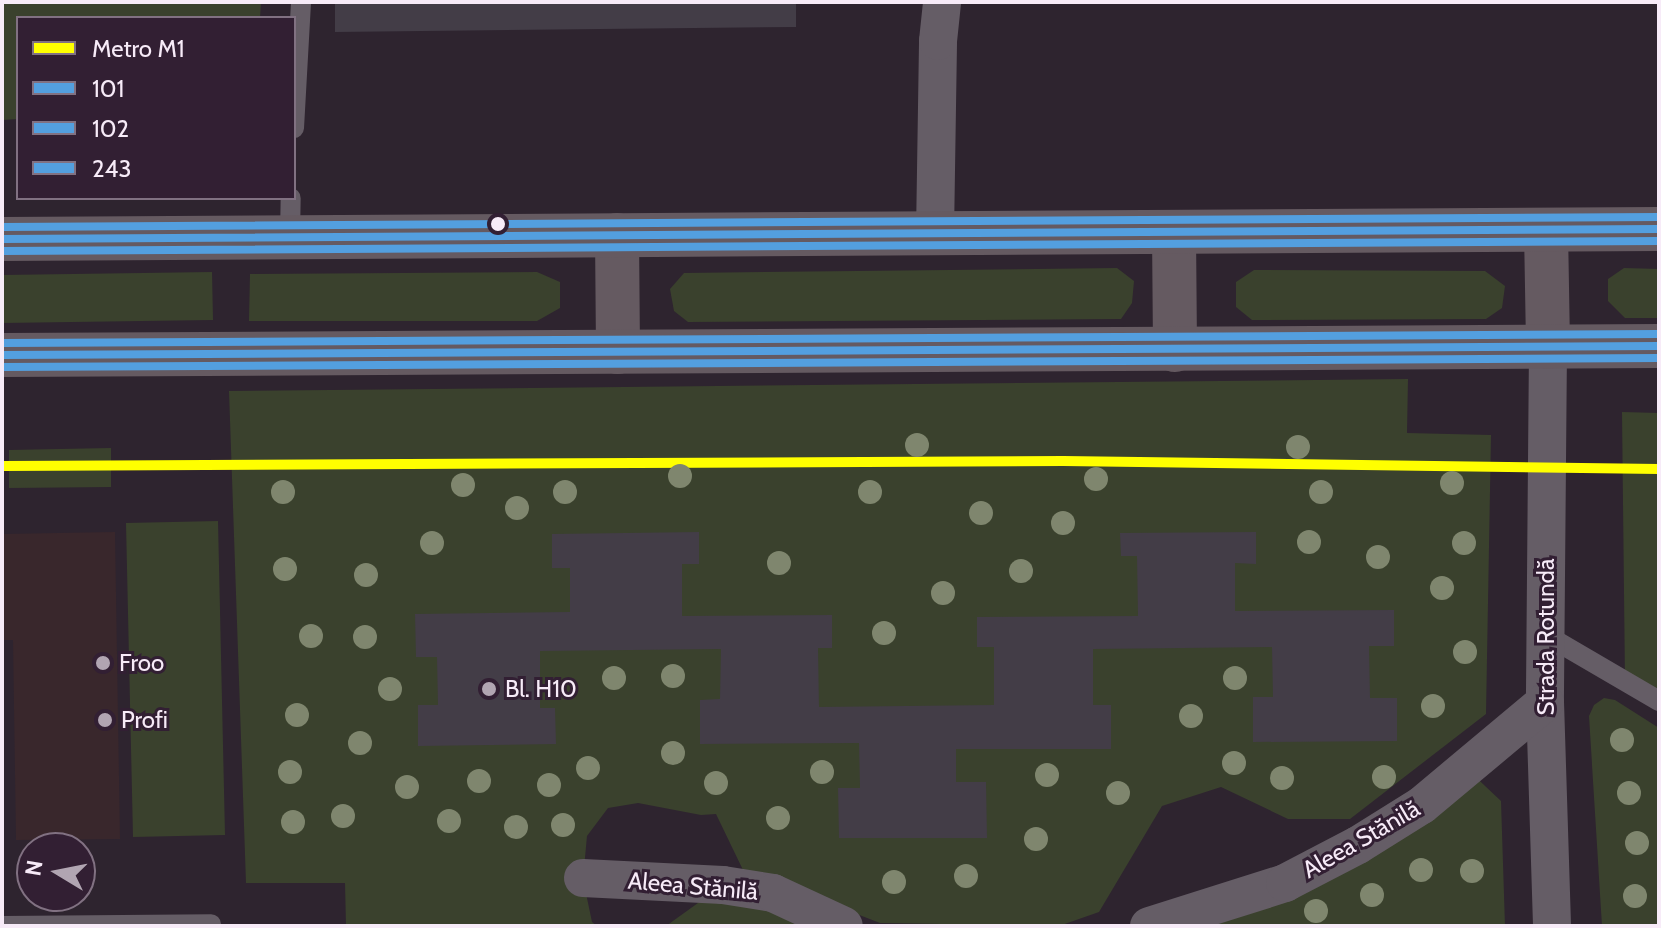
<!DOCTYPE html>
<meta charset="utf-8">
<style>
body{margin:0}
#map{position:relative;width:1661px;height:928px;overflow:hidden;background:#2e242f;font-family:Cabin,sans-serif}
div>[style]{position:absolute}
.commercial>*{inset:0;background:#39272c}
.green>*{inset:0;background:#3a412d}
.building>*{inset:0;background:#433d47}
.lane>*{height:20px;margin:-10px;padding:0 10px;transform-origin:10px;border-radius:10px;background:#655d66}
.street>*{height:38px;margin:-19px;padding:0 19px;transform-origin:19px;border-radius:19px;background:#655d66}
.secondary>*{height:44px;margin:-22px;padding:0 22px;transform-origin:22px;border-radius:22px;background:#655a61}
.bus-1>*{height:8px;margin:-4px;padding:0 4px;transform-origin:4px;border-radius:4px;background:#539fdf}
.bus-2>*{height:8px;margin:-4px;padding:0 4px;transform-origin:4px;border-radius:4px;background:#539fdf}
.bus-3>*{height:8px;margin:-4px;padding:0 4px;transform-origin:4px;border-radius:4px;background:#539fdf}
.metro-1>*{height:10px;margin:-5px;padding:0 5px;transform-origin:5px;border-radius:5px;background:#ff0}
.trees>*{width:24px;height:24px;margin:-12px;border-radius:50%;background:#7f866e}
.dots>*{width:22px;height:22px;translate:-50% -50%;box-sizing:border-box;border:4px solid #321f33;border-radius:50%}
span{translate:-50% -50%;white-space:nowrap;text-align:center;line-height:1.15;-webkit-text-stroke:6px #321f33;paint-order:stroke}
.street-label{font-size:24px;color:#f7ebf8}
.poi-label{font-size:24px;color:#f7ebf8}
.left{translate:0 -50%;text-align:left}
.frame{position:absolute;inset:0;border:4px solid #f7ebf8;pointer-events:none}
.legend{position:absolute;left:16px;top:16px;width:280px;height:184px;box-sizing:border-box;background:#321f33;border:2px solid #817182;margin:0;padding:10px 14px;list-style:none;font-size:24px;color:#f7ebf8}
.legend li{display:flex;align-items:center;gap:16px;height:40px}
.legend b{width:40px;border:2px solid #817182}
.north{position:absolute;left:16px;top:832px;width:80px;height:80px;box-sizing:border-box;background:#321f33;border:2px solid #817182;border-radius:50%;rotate:280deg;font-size:22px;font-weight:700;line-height:32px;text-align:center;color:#f7ebf8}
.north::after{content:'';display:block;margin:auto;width:28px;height:36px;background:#b1a5b2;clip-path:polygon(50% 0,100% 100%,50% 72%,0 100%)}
</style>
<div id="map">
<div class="commercial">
<i style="clip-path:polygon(115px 532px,120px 839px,16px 840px,13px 640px,2px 640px,2px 534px)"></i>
</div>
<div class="green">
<i style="clip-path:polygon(2px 2px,261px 2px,260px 18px,18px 18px,18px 119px,2px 120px)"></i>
<i style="clip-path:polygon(1117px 268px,1134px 281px,1132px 303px,1121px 319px,688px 322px,674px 311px,670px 289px,684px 273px)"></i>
<i style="clip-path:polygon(1624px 268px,1659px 269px,1659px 318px,1625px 318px,1608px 301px,1608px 279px)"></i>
<i style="clip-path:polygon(1254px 270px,1485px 271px,1505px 286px,1502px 308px,1486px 319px,1252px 320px,1236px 307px,1236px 282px)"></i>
<i style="clip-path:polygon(212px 272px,213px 320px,2px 323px,2px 275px)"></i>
<i style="clip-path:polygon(537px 272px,560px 282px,560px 308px,537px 321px,249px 321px,250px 274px)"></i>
<i style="clip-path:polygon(1408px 379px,1407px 433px,1491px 435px,1486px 714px,1350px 819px,1288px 819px,1221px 787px,1162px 806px,1099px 912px,1059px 926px,880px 923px,743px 870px,716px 814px,701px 815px,638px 803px,608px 808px,587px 836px,583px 879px,592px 922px,597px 926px,346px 926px,345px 883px,246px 883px,229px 391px)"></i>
<i style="clip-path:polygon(1622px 412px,1659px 413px,1659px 701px,1625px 681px)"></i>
<i style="clip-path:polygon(111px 448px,111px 487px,9px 488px,9px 450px)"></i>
<i style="clip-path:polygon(218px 521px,225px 835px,133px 837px,126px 523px)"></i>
<i style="clip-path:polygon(1604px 698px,1615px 700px,1659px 728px,1659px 926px,1602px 926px,1589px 716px,1594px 705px)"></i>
<i style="clip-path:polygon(1466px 768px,1501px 801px,1505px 926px,1148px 926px,1226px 903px)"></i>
<i style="clip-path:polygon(723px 885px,844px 926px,666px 926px)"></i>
</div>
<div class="building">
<i style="clip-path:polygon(335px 2px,796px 2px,796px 27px,335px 32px)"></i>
<i style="clip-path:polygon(699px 532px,699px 564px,682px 564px,682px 616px,832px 615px,832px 648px,818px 648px,819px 707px,994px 705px,994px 647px,977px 647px,977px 617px,1138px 616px,1137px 556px,1121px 556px,1120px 533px,1256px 532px,1256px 564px,1235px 563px,1235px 611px,1394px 610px,1394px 646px,1369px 646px,1370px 698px,1397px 698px,1397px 741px,1253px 742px,1253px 697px,1273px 697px,1272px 647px,1093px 649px,1093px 705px,1111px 705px,1111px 749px,956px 749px,956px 782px,986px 782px,987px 838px,839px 838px,838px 788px,860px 788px,859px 743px,700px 744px,700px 700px,720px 699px,721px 649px,540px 651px,540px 708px,555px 708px,556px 744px,418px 746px,418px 705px,438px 705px,437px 657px,416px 657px,415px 614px,570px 612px,570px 568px,552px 568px,552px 534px)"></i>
</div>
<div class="lane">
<i style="left:294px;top:128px;width:126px;rotate:-86.8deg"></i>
<i style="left:290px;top:237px;width:39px;rotate:-89deg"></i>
<i style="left:1546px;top:635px;width:131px;rotate:30.3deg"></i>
<i style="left:2px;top:926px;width:209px;rotate:-0.5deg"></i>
</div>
<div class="street">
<i style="left:935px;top:234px;width:193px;rotate:-89.1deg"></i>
<i style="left:938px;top:41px;width:39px;rotate:-84deg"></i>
<i style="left:1548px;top:347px;width:355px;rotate:90.5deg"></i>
<i style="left:1545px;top:702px;width:224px;rotate:88.2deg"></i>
<i style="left:583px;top:878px;width:140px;rotate:2.9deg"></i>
<i style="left:723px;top:885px;width:51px;rotate:9.1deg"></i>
<i style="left:773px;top:893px;width:78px;rotate:24.9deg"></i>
<i style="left:1149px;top:926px;width:143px;rotate:-17.5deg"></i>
<i style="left:1285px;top:883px;width:82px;rotate:-27.5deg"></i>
<i style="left:1358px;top:845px;width:75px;rotate:-32deg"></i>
<i style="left:1422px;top:805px;width:160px;rotate:-39.9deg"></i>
</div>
<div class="secondary">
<i style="left:1546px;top:230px;width:117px;rotate:89deg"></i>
<i style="left:1174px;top:232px;width:118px;rotate:89.5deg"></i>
<i style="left:617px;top:235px;width:117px;rotate:89.5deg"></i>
<i style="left:2px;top:239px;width:1657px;rotate:-0.35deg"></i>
<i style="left:2px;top:355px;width:1657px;rotate:-0.31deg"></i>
</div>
<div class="bus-1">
<i style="left:2px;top:239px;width:1657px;rotate:-0.35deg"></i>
<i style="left:2px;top:355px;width:1657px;rotate:-0.31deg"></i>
</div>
<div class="bus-2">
<i style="left:2px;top:251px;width:1657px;rotate:-0.35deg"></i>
<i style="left:2px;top:367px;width:1657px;rotate:-0.31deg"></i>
</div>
<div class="bus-3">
<i style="left:2px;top:227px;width:1657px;rotate:-0.35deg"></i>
<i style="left:2px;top:343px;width:1657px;rotate:-0.31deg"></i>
</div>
<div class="metro-1">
<i style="left:2px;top:466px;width:1061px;rotate:-0.27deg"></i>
<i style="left:1063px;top:461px;width:596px;rotate:0.77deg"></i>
</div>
<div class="trees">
<i style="left:917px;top:445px"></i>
<i style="left:1298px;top:447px"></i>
<i style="left:680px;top:476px"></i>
<i style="left:1096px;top:479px"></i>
<i style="left:1452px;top:483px"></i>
<i style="left:463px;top:485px"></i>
<i style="left:283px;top:492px"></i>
<i style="left:565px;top:492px"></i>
<i style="left:870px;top:492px"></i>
<i style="left:1321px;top:492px"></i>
<i style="left:517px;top:508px"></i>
<i style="left:981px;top:513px"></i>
<i style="left:1063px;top:523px"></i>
<i style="left:1309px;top:542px"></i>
<i style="left:432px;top:543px"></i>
<i style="left:1464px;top:543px"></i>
<i style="left:1378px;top:557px"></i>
<i style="left:779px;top:563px"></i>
<i style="left:285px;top:569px"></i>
<i style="left:1021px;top:571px"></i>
<i style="left:366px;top:575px"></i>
<i style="left:1442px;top:588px"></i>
<i style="left:943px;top:593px"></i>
<i style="left:884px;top:633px"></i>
<i style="left:311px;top:636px"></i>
<i style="left:365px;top:637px"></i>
<i style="left:1465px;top:652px"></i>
<i style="left:673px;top:676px"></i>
<i style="left:614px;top:678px"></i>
<i style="left:1235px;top:678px"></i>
<i style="left:390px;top:689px"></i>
<i style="left:1433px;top:706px"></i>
<i style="left:297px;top:715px"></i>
<i style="left:1191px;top:716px"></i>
<i style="left:1622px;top:740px"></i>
<i style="left:360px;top:743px"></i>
<i style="left:673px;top:753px"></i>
<i style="left:1234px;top:763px"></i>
<i style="left:588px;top:768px"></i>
<i style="left:290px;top:772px"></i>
<i style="left:822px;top:772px"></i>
<i style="left:1047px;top:775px"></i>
<i style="left:1384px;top:777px"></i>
<i style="left:1282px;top:778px"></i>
<i style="left:479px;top:781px"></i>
<i style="left:716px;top:783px"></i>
<i style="left:549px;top:785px"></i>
<i style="left:407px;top:787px"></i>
<i style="left:1118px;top:793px"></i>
<i style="left:1629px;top:793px"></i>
<i style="left:343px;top:816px"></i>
<i style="left:778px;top:818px"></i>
<i style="left:449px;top:821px"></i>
<i style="left:293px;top:822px"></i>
<i style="left:563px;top:825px"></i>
<i style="left:516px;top:827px"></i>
<i style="left:1036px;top:839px"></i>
<i style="left:1637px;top:843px"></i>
<i style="left:1421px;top:870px"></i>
<i style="left:1472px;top:871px"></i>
<i style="left:966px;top:876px"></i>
<i style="left:894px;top:882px"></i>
<i style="left:1372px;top:895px"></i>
<i style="left:1635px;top:896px"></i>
<i style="left:1316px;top:911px"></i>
</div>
<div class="dots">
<i style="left:498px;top:224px;background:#f7ebf8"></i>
<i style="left:103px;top:663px;background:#b1a5b2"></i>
<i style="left:489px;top:689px;background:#b1a5b2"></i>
<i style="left:105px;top:720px;background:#b1a5b2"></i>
</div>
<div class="street-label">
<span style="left:1546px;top:637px;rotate:-90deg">Strada Rotundă</span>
<span style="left:1361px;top:839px;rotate:-30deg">Aleea Stănilă</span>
<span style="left:693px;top:886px;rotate:5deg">Aleea Stănilă</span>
</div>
<div class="poi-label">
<span class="left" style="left:119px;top:663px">Froo</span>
<span class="left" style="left:505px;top:689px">Bl. H10</span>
<span class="left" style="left:121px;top:720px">Profi</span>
</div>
<div class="frame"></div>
<ul class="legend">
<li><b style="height:10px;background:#ff0"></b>Metro M1</li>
<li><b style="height:10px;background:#539fdf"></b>101</li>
<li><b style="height:10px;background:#539fdf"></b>102</li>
<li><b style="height:10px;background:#539fdf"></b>243</li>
</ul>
<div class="north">N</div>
</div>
